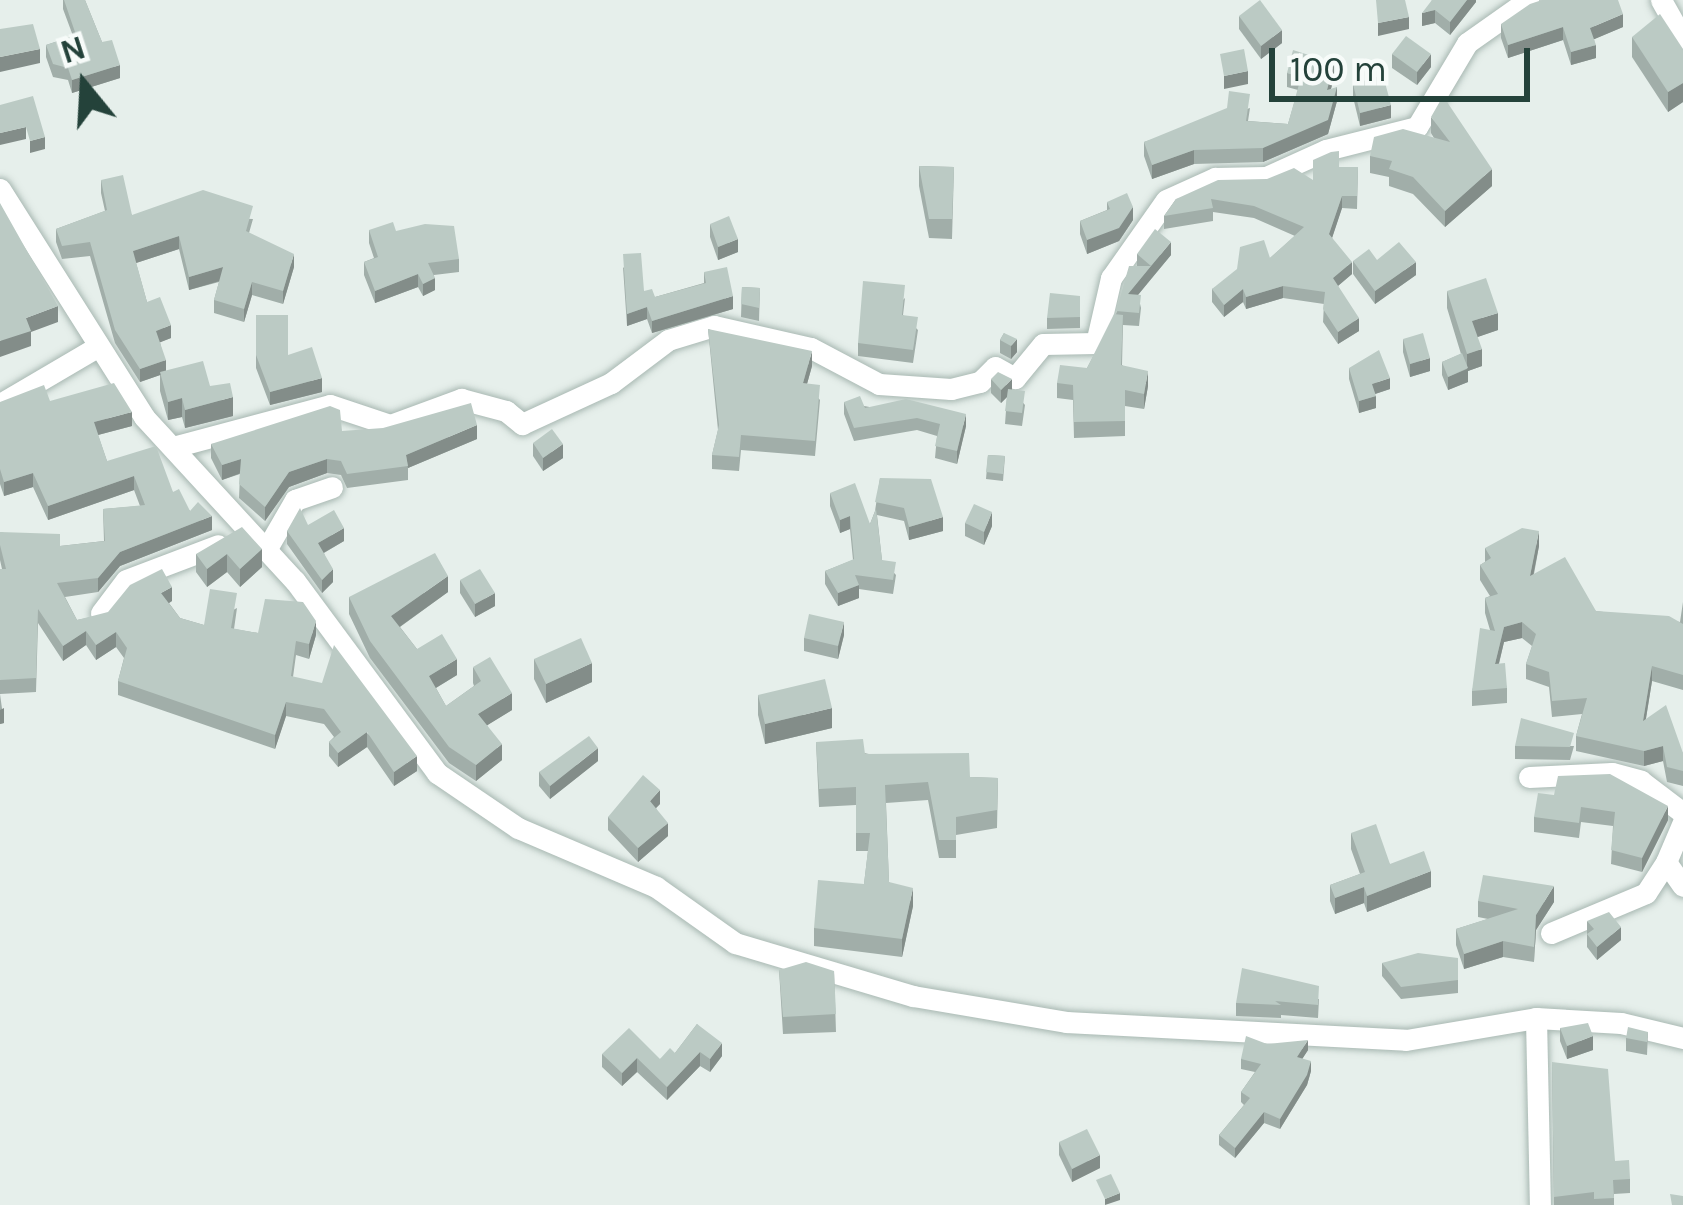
<!DOCTYPE html>
<style>
body{margin:0}
#map{position:relative;width:1683px;height:1205px;overflow:hidden;background:#e6efeb;font-family:Karla,sans-serif}
div>[style]{position:absolute}
.roads{filter:drop-shadow(0 0 3px #a8b8b2) drop-shadow(0 0 3px #a8b8b2)}
.minor>*{height:21px;margin:-10.5px;padding:0 10.5px;transform-origin:10.5px;border-radius:10.5px;background:#fff}
.wall>*{inset:0;background:#a1aea9}
.shaded-wall>*{inset:0;background:#838d89}
.building>*{inset:0;background:#bbcac4}
span{translate:-50% -50%;white-space:nowrap;text-align:center;line-height:1.15;-webkit-text-stroke:9px #f7fbf9;paint-order:stroke}
.north{position:absolute;left:24px;top:24px;width:120px;height:120px;-webkit-text-stroke:9px #f7fbf9;paint-order:stroke;rotate:342deg;font-size:33px;font-weight:700;line-height:48px;text-align:center;color:#24423a}
.north::after{content:'';display:block;margin:auto;width:42px;height:54px;background:#24423a;clip-path:polygon(50% 0,100% 100%,50% 72%,0 100%)}
.scale{position:absolute;left:1269px;top:48px;width:261px;height:54px;box-sizing:border-box;border:6px solid #24423a;border-top:0;padding-left:15px;font-size:36px;line-height:42px;white-space:nowrap;color:#24423a;-webkit-text-stroke:9px #f7fbf9;paint-order:stroke}
</style>
<div id="map">
<div class="roads">
<div class="minor">
<i style="left:1661px;top:0;width:45px;rotate:60.6deg"></i>
<i style="left:0;top:189px;width:270px;rotate:57.7deg"></i>
<i style="left:144px;top:417px;width:223px;rotate:47.4deg"></i>
<i style="left:295px;top:581px;width:239px;rotate:53.5deg"></i>
<i style="left:437px;top:773px;width:98px;rotate:34.2deg"></i>
<i style="left:518px;top:828px;width:150px;rotate:23.1deg"></i>
<i style="left:656px;top:887px;width:97px;rotate:35.3deg"></i>
<i style="left:735px;top:943px;width:186px;rotate:16.6deg"></i>
<i style="left:913px;top:996px;width:155px;rotate:9.6deg"></i>
<i style="left:1066px;top:1022px;width:340px;rotate:3deg"></i>
<i style="left:1406px;top:1040px;width:132px;rotate:-9.6deg"></i>
<i style="left:1536px;top:1018px;width:85px;rotate:3.4deg"></i>
<i style="left:1621px;top:1023px;width:64px;rotate:13.6deg"></i>
<i style="left:0;top:404px;width:113px;rotate:-30.4deg"></i>
<i style="left:177px;top:446px;width:158px;rotate:-15deg"></i>
<i style="left:330px;top:405px;width:63px;rotate:18.4deg"></i>
<i style="left:390px;top:425px;width:76px;rotate:-20.1deg"></i>
<i style="left:461px;top:399px;width:47px;rotate:14.9deg"></i>
<i style="left:506px;top:411px;width:21px;rotate:39deg"></i>
<i style="left:522px;top:424px;width:98px;rotate:-24.7deg"></i>
<i style="left:611px;top:383px;width:71px;rotate:-37deg"></i>
<i style="left:668px;top:340px;width:48px;rotate:-16.9deg"></i>
<i style="left:714px;top:326px;width:99px;rotate:12.8deg"></i>
<i style="left:811px;top:348px;width:77px;rotate:27.9deg"></i>
<i style="left:879px;top:384px;width:72px;rotate:4deg"></i>
<i style="left:951px;top:389px;width:30px;rotate:-14deg"></i>
<i style="left:980px;top:382px;width:21px;rotate:-45deg"></i>
<i style="left:995px;top:367px;width:23px;rotate:29deg"></i>
<i style="left:1015px;top:378px;width:44px;rotate:-50.5deg"></i>
<i style="left:1043px;top:344px;width:53px;rotate:-1.1deg"></i>
<i style="left:1096px;top:343px;width:67px;rotate:-77deg"></i>
<i style="left:1111px;top:278px;width:95px;rotate:-54.8deg"></i>
<i style="left:1166px;top:200px;width:54px;rotate:-24.2deg"></i>
<i style="left:1215px;top:178px;width:51px;rotate:-1.1deg"></i>
<i style="left:1266px;top:177px;width:66px;rotate:-24.2deg"></i>
<i style="left:1326px;top:150px;width:94px;rotate:-14.2deg"></i>
<i style="left:1417px;top:127px;width:98px;rotate:-59.2deg"></i>
<i style="left:1467px;top:43px;width:75px;rotate:-35.2deg"></i>
<i style="left:266px;top:550px;width:58px;rotate:-59.9deg"></i>
<i style="left:295px;top:500px;width:39px;rotate:-19deg"></i>
<i style="left:101px;top:613px;width:41px;rotate:-52.9deg"></i>
<i style="left:126px;top:580px;width:98px;rotate:-20.8deg"></i>
<i style="left:1529px;top:777px;width:83px;rotate:-2.8deg"></i>
<i style="left:1612px;top:773px;width:30px;rotate:15deg"></i>
<i style="left:1641px;top:781px;width:53px;rotate:37.3deg"></i>
<i style="left:1683px;top:822px;width:43px;rotate:113deg"></i>
<i style="left:1666px;top:862px;width:29px;rotate:55deg"></i>
<i style="left:1551px;top:933px;width:103px;rotate:-22.8deg"></i>
<i style="left:1646px;top:893px;width:37px;rotate:-57deg"></i>
<i style="left:1536px;top:1018px;width:187px;rotate:88.8deg"></i>
</div>
</div>
<div class="wall">
<i style="clip-path:polygon(63px 0,85px 0,102px 42px,120px 78px,72px 93px,68px 80px,53px 77px,46px 57px,46px 45px,73px 36px,63px 9px)"></i>
<i style="clip-path:polygon(1432px 0,1476px 0,1476px 2px,1450px 35px,1435px 23px,1422px 26px)"></i>
<i style="clip-path:polygon(1239px 16px,1282px 43px,1261px 59px,1239px 29px)"></i>
<i style="clip-path:polygon(1501px 24px,1623px 27px,1594px 39px,1596px 58px,1571px 65px,1563px 40px,1508px 58px,1501px 38px)"></i>
<i style="clip-path:polygon(1632px 37px,1683px 49px,1683px 102px,1668px 112px,1632px 57px)"></i>
<i style="clip-path:polygon(1392px 54px,1431px 67px,1417px 85px,1392px 68px)"></i>
<i style="clip-path:polygon(1287px 73px,1334px 77px,1331px 89px,1337px 101px,1328px 134px,1263px 162px,1194px 164px,1152px 179px,1144px 156px,1144px 142px,1250px 108px,1248px 121px,1288px 124px,1298px 90px,1287px 87px)"></i>
<i style="clip-path:polygon(1353px 84px,1391px 118px,1360px 126px,1353px 97px)"></i>
<i style="clip-path:polygon(1431px 117px,1492px 186px,1445px 227px,1413px 194px,1389px 186px,1389px 177px,1370px 173px,1370px 156px,1434px 138px,1431px 133px)"></i>
<i style="clip-path:polygon(919px 166px,954px 167px,952px 239px,929px 238px,919px 186px)"></i>
<i style="clip-path:polygon(1339px 167px,1358px 167px,1357px 209px,1342px 208px,1332px 238px,1352px 274px,1338px 286px,1359px 331px,1338px 344px,1323px 322px,1324px 304px,1283px 298px,1246px 309px,1243px 302px,1224px 317px,1212px 302px,1212px 289px,1270px 258px,1295px 236px,1254px 218px,1213px 212px,1213px 221px,1164px 229px,1164px 216px,1176px 199px,1313px 180px)"></i>
<i style="clip-path:polygon(101px 180px,132px 215px,253px 219px,249px 233px,294px 267px,283px 304px,252px 295px,244px 322px,214px 313px,214px 300px,219px 282px,189px 290px,179px 249px,136px 263px,147px 302px,171px 338px,160px 342px,166px 371px,210px 386px,233px 416px,185px 428px,182px 417px,168px 420px,160px 391px,160px 375px,140px 382px,115px 343px,90px 256px,62px 259px,56px 242px,56px 229px,105px 211px,101px 193px)"></i>
<i style="clip-path:polygon(1107px 202px,1133px 220px,1119px 241px,1087px 254px,1080px 234px,1080px 221px,1107px 210px)"></i>
<i style="clip-path:polygon(710px 224px,738px 252px,718px 260px,710px 237px)"></i>
<i style="clip-path:polygon(369px 230px,396px 231px,459px 259px,459px 272px,434px 275px,435px 290px,423px 296px,418px 287px,375px 303px,364px 275px,364px 262px,374px 258px,369px 243px)"></i>
<i style="clip-path:polygon(1137px 254px,1171px 255px,1138px 295px,1141px 308px,1139px 326px,1123px 325px,1122px 365px,1148px 386px,1144px 409px,1125px 406px,1125px 436px,1074px 438px,1073px 400px,1057px 398px,1057px 383px,1087px 368px,1116px 314px,1137px 266px)"></i>
<i style="clip-path:polygon(1377px 260px,1416px 275px,1375px 304px,1353px 274px,1353px 261px)"></i>
<i style="clip-path:polygon(623px 267px,644px 291px,655px 297px,704px 283px,704px 272px,733px 309px,652px 333px,647px 319px,627px 326px)"></i>
<i style="clip-path:polygon(742px 287px,760px 288px,759px 321px,741px 317px)"></i>
<i style="clip-path:polygon(1447px 291px,1498px 330px,1477px 337px,1482px 366px,1468px 371px,1468px 382px,1448px 390px,1442px 375px,1442px 362px,1461px 354px,1447px 308px)"></i>
<i style="clip-path:polygon(1080px 296px,1080px 328px,1047px 329px,1047px 318px)"></i>
<i style="clip-path:polygon(905px 298px,903px 315px,918px 330px,913px 363px,858px 356px,858px 343px)"></i>
<i style="clip-path:polygon(256px 315px,288px 355px,322px 392px,270px 405px,256px 368px)"></i>
<i style="clip-path:polygon(708px 329px,812px 366px,807px 384px,820px 400px,815px 456px,741px 450px,739px 471px,712px 469px,712px 455px,718px 430px)"></i>
<i style="clip-path:polygon(1004px 333px,1017px 352px,1011px 359px,1000px 353px,1000px 340px)"></i>
<i style="clip-path:polygon(1403px 339px,1430px 371px,1410px 377px,1403px 352px)"></i>
<i style="clip-path:polygon(1349px 368px,1390px 389px,1375px 394px,1376px 408px,1359px 413px,1349px 379px)"></i>
<i style="clip-path:polygon(991px 379px,1012px 390px,1025px 405px,1022px 426px,1005px 424px,1007px 397px,1001px 403px,991px 393px)"></i>
<i style="clip-path:polygon(50px 401px,132px 426px,98px 435px,107px 461px,173px 492px,190px 511px,212px 530px,120px 566px,98px 592px,65px 597px,77px 620px,172px 601px,169px 603px,180px 618px,204px 625px,237px 608px,234px 629px,258px 633px,316px 635px,309px 659px,296px 655px,293px 677px,417px 771px,394px 786px,367px 747px,338px 767px,329px 756px,329px 742px,334px 737px,324px 724px,286px 716px,275px 749px,118px 695px,118px 681px,124px 658px,116px 647px,96px 660px,86px 645px,63px 661px,38px 623px,36px 692px,0 694px,4px 723px,0 724px,0 569px,2px 569px,0 560px,0 532px,60px 546px,104px 541px,103px 509px,140px 506px,134px 490px,48px 520px,33px 487px,4px 496px,0 484px,0 402px)"></i>
<i style="clip-path:polygon(844px 402px,966px 426px,957px 464px,935px 458px,937px 436px,917px 430px,854px 441px,844px 414px)"></i>
<i style="clip-path:polygon(342px 431px,477px 439px,408px 468px,408px 480px,347px 488px,341px 475px,327px 473px,289px 487px,265px 521px,239px 498px,240px 474px,222px 480px,211px 458px,211px 444px)"></i>
<i style="clip-path:polygon(533px 443px,563px 458px,543px 471px,533px 456px)"></i>
<i style="clip-path:polygon(988px 455px,1005px 456px,1003px 481px,986px 479px)"></i>
<i style="clip-path:polygon(880px 478px,943px 531px,909px 540px,904px 521px,877px 515px,882px 560px,896px 575px,893px 594px,859px 589px,859px 598px,838px 606px,825px 584px,825px 571px,853px 560px,850px 529px,840px 533px,830px 506px,830px 493px,870px 524px,875px 511px)"></i>
<i style="clip-path:polygon(965px 523px,992px 526px,984px 545px,965px 536px)"></i>
<i style="clip-path:polygon(308px 525px,344px 541px,324px 553px,333px 582px,322px 593px,287px 544px,287px 531px)"></i>
<i style="clip-path:polygon(1539px 546px,1534px 574px,1596px 611px,1680px 622px,1683px 602px,1683px 690px,1652px 681px,1646px 719px,1683px 753px,1683px 786px,1667px 782px,1663px 761px,1644px 766px,1576px 751px,1576px 736px,1582px 714px,1552px 717px,1549px 687px,1526px 679px,1526px 664px,1532px 646px,1522px 638px,1504px 642px,1499px 664px,1507px 688px,1507px 703px,1472px 706px,1472px 691px,1490px 630px,1485px 613px,1485px 598px,1490px 596px,1480px 580px,1480px 565px,1485px 562px,1485px 548px)"></i>
<i style="clip-path:polygon(262px 549px,262px 567px,240px 587px,227px 572px,207px 587px,196px 572px,196px 554px)"></i>
<i style="clip-path:polygon(460px 580px,495px 606px,475px 617px,460px 593px)"></i>
<i style="clip-path:polygon(448px 592px,400px 627px,417px 649px,457px 675px,436px 688px,446px 706px,474px 686px,473px 683px,473px 667px,512px 710px,487px 725px,502px 760px,476px 781px,449px 763px,370px 658px,349px 614px,349px 597px)"></i>
<i style="clip-path:polygon(844px 635px,838px 659px,804px 651px,804px 638px)"></i>
<i style="clip-path:polygon(534px 659px,592px 682px,546px 703px,534px 679px)"></i>
<i style="clip-path:polygon(758px 695px,832px 728px,765px 744px,758px 715px)"></i>
<i style="clip-path:polygon(816px 742px,970px 777px,998px 778px,997px 828px,956px 835px,956px 858px,939px 858px,928px 800px,886px 803px,889px 882px,913px 906px,902px 957px,814px 946px,814px 928px,864px 884px,868px 851px,856px 851px,856px 805px,819px 807px)"></i>
<i style="clip-path:polygon(1515px 746px,1574px 746px,1570px 760px,1515px 759px)"></i>
<i style="clip-path:polygon(598px 761px,550px 799px,539px 786px,539px 772px)"></i>
<i style="clip-path:polygon(1554px 795px,1668px 820px,1642px 872px,1611px 864px,1613px 826px,1581px 822px,1579px 838px,1534px 832px,1534px 817px)"></i>
<i style="clip-path:polygon(660px 804px,656px 808px,668px 836px,638px 862px,608px 830px,608px 817px)"></i>
<i style="clip-path:polygon(1351px 833px,1390px 864px,1431px 887px,1367px 912px,1364px 903px,1335px 914px,1330px 901px,1330px 885px,1360px 874px,1351px 849px)"></i>
<i style="clip-path:polygon(1478px 901px,1554px 902px,1536px 930px,1534px 962px,1503px 957px,1464px 969px,1456px 945px,1456px 929px,1488px 919px,1478px 917px)"></i>
<i style="clip-path:polygon(1587px 921px,1621px 940px,1597px 960px,1587px 947px)"></i>
<i style="clip-path:polygon(1458px 958px,1458px 993px,1401px 999px,1382px 976px,1382px 963px)"></i>
<i style="clip-path:polygon(779px 970px,834px 971px,836px 1032px,783px 1034px)"></i>
<i style="clip-path:polygon(1319px 999px,1318px 1018px,1281px 1015px,1281px 1018px,1236px 1016px,1236px 1003px)"></i>
<i style="clip-path:polygon(697px 1024px,722px 1056px,710px 1072px,700px 1066px,667px 1100px,637px 1072px,622px 1086px,602px 1067px,602px 1054px,660px 1059px,675px 1053px)"></i>
<i style="clip-path:polygon(1560px 1028px,1593px 1050px,1567px 1059px,1560px 1041px)"></i>
<i style="clip-path:polygon(1648px 1032px,1647px 1055px,1626px 1051px,1626px 1038px)"></i>
<i style="clip-path:polygon(1267px 1044px,1308px 1050px,1302px 1059px,1311px 1071px,1307px 1085px,1280px 1129px,1264px 1123px,1235px 1158px,1219px 1145px,1219px 1135px,1244px 1105px,1241px 1102px,1241px 1092px,1255px 1072px,1241px 1069px,1241px 1059px)"></i>
<i style="clip-path:polygon(1552px 1062px,1615px 1161px,1630px 1179px,1630px 1193px,1614px 1194px,1614px 1205px,1554px 1205px)"></i>
<i style="clip-path:polygon(1059px 1142px,1100px 1168px,1072px 1182px,1059px 1155px)"></i>
</div>
<div class="shaded-wall">
<i style="clip-path:polygon(1467px 0,1476px 0,1476px 2px,1450px 35px,1450px 22px)"></i>
<i style="clip-path:polygon(1435px 10px,1435px 23px,1422px 26px,1422px 13px)"></i>
<i style="clip-path:polygon(1623px 14px,1623px 27px,1590px 41px,1590px 28px)"></i>
<i style="clip-path:polygon(1409px 17px,1409px 29px,1378px 36px,1378px 23px)"></i>
<i style="clip-path:polygon(1563px 27px,1563px 40px,1508px 58px,1508px 45px)"></i>
<i style="clip-path:polygon(1282px 30px,1282px 43px,1261px 59px,1261px 46px)"></i>
<i style="clip-path:polygon(1596px 45px,1596px 58px,1571px 65px,1571px 52px)"></i>
<i style="clip-path:polygon(40px 49px,40px 63px,0 72px,0 57px)"></i>
<i style="clip-path:polygon(1431px 54px,1431px 67px,1417px 85px,1417px 72px)"></i>
<i style="clip-path:polygon(1334px 63px,1334px 77px,1327px 104px,1327px 90px)"></i>
<i style="clip-path:polygon(120px 65px,120px 78px,72px 93px,72px 80px)"></i>
<i style="clip-path:polygon(1248px 71px,1248px 84px,1224px 89px,1224px 76px)"></i>
<i style="clip-path:polygon(1683px 83px,1683px 102px,1668px 112px,1668px 92px)"></i>
<i style="clip-path:polygon(1337px 87px,1337px 101px,1328px 134px,1263px 162px,1263px 148px)"></i>
<i style="clip-path:polygon(1391px 105px,1391px 118px,1360px 126px,1360px 113px)"></i>
<i style="clip-path:polygon(26px 127px,26px 139px,0 145px,0 133px)"></i>
<i style="clip-path:polygon(45px 137px,45px 149px,30px 153px,30px 141px)"></i>
<i style="clip-path:polygon(1194px 150px,1194px 164px,1152px 179px,1152px 165px)"></i>
<i style="clip-path:polygon(1492px 169px,1492px 186px,1445px 227px,1445px 211px)"></i>
<i style="clip-path:polygon(1342px 196px,1342px 208px,1329px 247px,1329px 234px)"></i>
<i style="clip-path:polygon(1133px 207px,1133px 220px,1119px 241px,1087px 254px,1087px 240px)"></i>
<i style="clip-path:polygon(179px 236px,179px 249px,133px 264px,133px 251px)"></i>
<i style="clip-path:polygon(738px 239px,738px 252px,718px 260px,718px 247px)"></i>
<i style="clip-path:polygon(1171px 242px,1171px 255px,1151px 279px,1151px 266px)"></i>
<i style="clip-path:polygon(294px 254px,294px 267px,283px 304px,283px 291px)"></i>
<i style="clip-path:polygon(1352px 262px,1352px 274px,1333px 290px,1333px 278px)"></i>
<i style="clip-path:polygon(1416px 262px,1416px 275px,1375px 304px,1375px 291px)"></i>
<i style="clip-path:polygon(1151px 266px,1151px 279px,1128px 307px,1128px 294px)"></i>
<i style="clip-path:polygon(223px 267px,223px 280px,189px 290px,189px 277px)"></i>
<i style="clip-path:polygon(418px 274px,418px 287px,375px 303px,375px 291px)"></i>
<i style="clip-path:polygon(435px 278px,435px 290px,423px 296px,423px 284px)"></i>
<i style="clip-path:polygon(252px 282px,252px 295px,244px 322px,244px 309px)"></i>
<i style="clip-path:polygon(1283px 286px,1283px 298px,1246px 309px,1246px 297px)"></i>
<i style="clip-path:polygon(1243px 289px,1243px 302px,1224px 317px,1224px 305px)"></i>
<i style="clip-path:polygon(733px 296px,733px 309px,652px 333px,652px 321px)"></i>
<i style="clip-path:polygon(58px 306px,58px 322px,31px 332px,31px 346px,0 357px,0 341px,26px 318px)"></i>
<i style="clip-path:polygon(647px 307px,647px 319px,627px 326px,627px 314px)"></i>
<i style="clip-path:polygon(1498px 313px,1498px 330px,1472px 339px,1472px 321px)"></i>
<i style="clip-path:polygon(1359px 318px,1359px 331px,1338px 344px,1338px 332px)"></i>
<i style="clip-path:polygon(171px 325px,171px 338px,156px 344px,156px 331px)"></i>
<i style="clip-path:polygon(1017px 339px,1017px 352px,1011px 359px,1011px 346px)"></i>
<i style="clip-path:polygon(1482px 349px,1482px 366px,1468px 371px,1468px 382px,1448px 390px,1448px 377px,1467px 369px,1467px 354px)"></i>
<i style="clip-path:polygon(812px 351px,812px 366px,803px 398px,803px 383px)"></i>
<i style="clip-path:polygon(1430px 358px,1430px 371px,1410px 377px,1410px 364px)"></i>
<i style="clip-path:polygon(166px 360px,166px 373px,140px 382px,140px 369px)"></i>
<i style="clip-path:polygon(1148px 371px,1148px 386px,1144px 409px,1144px 394px)"></i>
<i style="clip-path:polygon(322px 378px,322px 392px,270px 405px,270px 392px)"></i>
<i style="clip-path:polygon(1390px 378px,1390px 389px,1372px 395px,1372px 384px)"></i>
<i style="clip-path:polygon(1012px 379px,1012px 392px,1001px 403px,1001px 390px)"></i>
<i style="clip-path:polygon(1376px 396px,1376px 408px,1359px 413px,1359px 401px)"></i>
<i style="clip-path:polygon(233px 397px,233px 416px,185px 428px,185px 410px)"></i>
<i style="clip-path:polygon(182px 398px,182px 417px,168px 420px,168px 402px)"></i>
<i style="clip-path:polygon(132px 412px,132px 426px,94px 436px,94px 422px)"></i>
<i style="clip-path:polygon(966px 414px,966px 426px,957px 464px,957px 451px)"></i>
<i style="clip-path:polygon(477px 425px,477px 439px,408px 468px,406px 455px)"></i>
<i style="clip-path:polygon(563px 444px,563px 458px,543px 471px,543px 458px)"></i>
<i style="clip-path:polygon(241px 459px,241px 473px,222px 480px,222px 465px)"></i>
<i style="clip-path:polygon(327px 459px,327px 473px,289px 487px,265px 521px,265px 507px,289px 472px)"></i>
<i style="clip-path:polygon(33px 473px,33px 487px,4px 496px,4px 482px)"></i>
<i style="clip-path:polygon(134px 476px,134px 490px,48px 520px,48px 506px)"></i>
<i style="clip-path:polygon(992px 512px,992px 526px,984px 545px,984px 532px)"></i>
<i style="clip-path:polygon(212px 516px,212px 530px,120px 566px,98px 592px,98px 578px,120px 552px)"></i>
<i style="clip-path:polygon(850px 516px,850px 529px,840px 533px,840px 520px)"></i>
<i style="clip-path:polygon(943px 517px,943px 531px,909px 540px,909px 527px)"></i>
<i style="clip-path:polygon(344px 528px,344px 541px,318px 556px,318px 543px)"></i>
<i style="clip-path:polygon(1539px 531px,1539px 546px,1530px 591px,1530px 576px)"></i>
<i style="clip-path:polygon(262px 549px,262px 567px,240px 587px,240px 569px)"></i>
<i style="clip-path:polygon(227px 554px,227px 572px,207px 587px,207px 569px)"></i>
<i style="clip-path:polygon(333px 569px,333px 582px,322px 593px,322px 580px)"></i>
<i style="clip-path:polygon(448px 576px,448px 592px,391px 633px,391px 616px)"></i>
<i style="clip-path:polygon(859px 585px,859px 598px,838px 606px,838px 593px)"></i>
<i style="clip-path:polygon(172px 587px,172px 601px,161px 608px,161px 593px)"></i>
<i style="clip-path:polygon(495px 593px,495px 606px,475px 617px,475px 604px)"></i>
<i style="clip-path:polygon(316px 621px,316px 635px,309px 659px,309px 644px)"></i>
<i style="clip-path:polygon(844px 622px,844px 635px,838px 659px,838px 646px)"></i>
<i style="clip-path:polygon(1522px 622px,1522px 638px,1504px 642px,1495px 679px,1495px 664px,1504px 627px)"></i>
<i style="clip-path:polygon(86px 631px,86px 645px,63px 661px,63px 646px)"></i>
<i style="clip-path:polygon(116px 632px,116px 647px,96px 660px,96px 645px)"></i>
<i style="clip-path:polygon(457px 659px,457px 675px,429px 692px,429px 676px)"></i>
<i style="clip-path:polygon(592px 663px,592px 682px,546px 703px,546px 684px)"></i>
<i style="clip-path:polygon(1652px 666px,1652px 681px,1643px 736px,1643px 721px)"></i>
<i style="clip-path:polygon(512px 693px,512px 710px,478px 731px,478px 714px)"></i>
<i style="clip-path:polygon(286px 702px,286px 716px,275px 749px,275px 735px)"></i>
<i style="clip-path:polygon(4px 708px,4px 723px,0 724px,0 710px)"></i>
<i style="clip-path:polygon(832px 708px,832px 728px,765px 744px,765px 724px)"></i>
<i style="clip-path:polygon(367px 732px,367px 747px,338px 767px,338px 753px)"></i>
<i style="clip-path:polygon(502px 744px,502px 760px,476px 781px,476px 765px)"></i>
<i style="clip-path:polygon(1663px 746px,1663px 761px,1644px 766px,1644px 751px)"></i>
<i style="clip-path:polygon(598px 748px,598px 761px,550px 799px,550px 786px)"></i>
<i style="clip-path:polygon(417px 756px,417px 771px,394px 786px,394px 772px)"></i>
<i style="clip-path:polygon(660px 790px,660px 804px,650px 814px,650px 801px)"></i>
<i style="clip-path:polygon(1668px 806px,1668px 820px,1642px 872px,1642px 858px)"></i>
<i style="clip-path:polygon(668px 823px,668px 836px,638px 862px,638px 848px)"></i>
<i style="clip-path:polygon(1431px 871px,1431px 887px,1367px 912px,1367px 896px)"></i>
<i style="clip-path:polygon(1554px 886px,1554px 902px,1536px 930px,1534px 962px,1536px 915px)"></i>
<i style="clip-path:polygon(1364px 887px,1364px 903px,1335px 914px,1335px 898px)"></i>
<i style="clip-path:polygon(913px 888px,913px 906px,902px 957px,902px 939px)"></i>
<i style="clip-path:polygon(1621px 927px,1621px 940px,1597px 960px,1597px 947px)"></i>
<i style="clip-path:polygon(1503px 941px,1503px 957px,1464px 969px,1464px 954px)"></i>
<i style="clip-path:polygon(1593px 1036px,1593px 1050px,1567px 1059px,1567px 1046px)"></i>
<i style="clip-path:polygon(1308px 1040px,1308px 1050px,1297px 1067px,1297px 1057px)"></i>
<i style="clip-path:polygon(722px 1043px,722px 1056px,710px 1072px,710px 1059px)"></i>
<i style="clip-path:polygon(700px 1052px,700px 1066px,667px 1100px,667px 1087px)"></i>
<i style="clip-path:polygon(637px 1058px,637px 1072px,622px 1086px,622px 1073px)"></i>
<i style="clip-path:polygon(1311px 1061px,1311px 1071px,1307px 1085px,1280px 1129px,1280px 1119px)"></i>
<i style="clip-path:polygon(1264px 1112px,1264px 1123px,1235px 1158px,1235px 1148px)"></i>
<i style="clip-path:polygon(1100px 1155px,1100px 1168px,1072px 1182px,1072px 1169px)"></i>
<i style="clip-path:polygon(1120px 1193px,1120px 1200px,1105px 1205px,1105px 1199px)"></i>
</div>
<div class="building">
<i style="clip-path:polygon(64px 0,85px 0,102px 42px,112px 40px,120px 65px,72px 80px,68px 68px,53px 64px,46px 45px,76px 35px)"></i>
<i style="clip-path:polygon(1260px 0,1282px 30px,1261px 46px,1239px 16px)"></i>
<i style="clip-path:polygon(1376px 0,1405px 0,1409px 17px,1378px 23px)"></i>
<i style="clip-path:polygon(1432px 0,1467px 0,1450px 22px,1435px 10px,1422px 13px)"></i>
<i style="clip-path:polygon(1542px 0,1618px 0,1623px 14px,1590px 28px,1596px 45px,1571px 52px,1563px 27px,1508px 45px,1501px 24px,1530px 4px)"></i>
<i style="clip-path:polygon(1660px 14px,1683px 49px,1683px 83px,1668px 92px,1632px 37px)"></i>
<i style="clip-path:polygon(33px 24px,40px 49px,0 57px,0 29px)"></i>
<i style="clip-path:polygon(1406px 36px,1431px 54px,1417px 72px,1392px 54px)"></i>
<i style="clip-path:polygon(1244px 49px,1248px 71px,1224px 76px,1220px 54px)"></i>
<i style="clip-path:polygon(1293px 50px,1334px 63px,1327px 90px,1337px 87px,1328px 120px,1263px 148px,1194px 150px,1152px 165px,1144px 142px,1227px 108px,1229px 91px,1250px 94px,1246px 121px,1288px 124px,1301px 77px,1287px 73px)"></i>
<i style="clip-path:polygon(1383px 75px,1391px 105px,1360px 113px,1353px 84px)"></i>
<i style="clip-path:polygon(33px 96px,45px 137px,30px 141px,26px 127px,0 133px,0 105px)"></i>
<i style="clip-path:polygon(1443px 96px,1492px 169px,1445px 211px,1413px 177px,1389px 169px,1392px 161px,1370px 156px,1374px 137px,1403px 129px,1450px 142px,1431px 117px)"></i>
<i style="clip-path:polygon(1339px 151px,1339px 167px,1358px 167px,1357px 196px,1342px 196px,1329px 234px,1352px 262px,1333px 278px,1359px 318px,1338px 332px,1323px 309px,1325px 292px,1283px 286px,1246px 297px,1243px 289px,1224px 305px,1212px 289px,1237px 269px,1240px 247px,1264px 240px,1270px 258px,1304px 227px,1254px 206px,1211px 199px,1213px 208px,1164px 216px,1176px 199px,1218px 180px,1267px 179px,1294px 168px,1313px 180px,1313px 160px,1331px 152px)"></i>
<i style="clip-path:polygon(919px 166px,954px 167px,952px 219px,929px 219px)"></i>
<i style="clip-path:polygon(123px 175px,132px 215px,203px 190px,253px 206px,246px 231px,294px 254px,283px 291px,252px 282px,244px 309px,214px 300px,223px 267px,189px 277px,179px 236px,133px 251px,147px 302px,160px 297px,171px 325px,156px 331px,166px 360px,140px 369px,115px 330px,90px 242px,62px 246px,56px 229px,107px 210px,101px 180px)"></i>
<i style="clip-path:polygon(1127px 193px,1133px 207px,1119px 228px,1087px 240px,1080px 221px,1110px 209px,1107px 202px)"></i>
<i style="clip-path:polygon(0 203px,58px 306px,26px 318px,31px 331px,0 341px)"></i>
<i style="clip-path:polygon(729px 216px,738px 239px,718px 247px,710px 224px)"></i>
<i style="clip-path:polygon(393px 222px,396px 231px,425px 224px,454px 226px,459px 259px,428px 263px,435px 278px,423px 284px,418px 274px,375px 291px,364px 262px,378px 257px,369px 230px)"></i>
<i style="clip-path:polygon(1155px 229px,1171px 242px,1151px 266px,1137px 254px)"></i>
<i style="clip-path:polygon(1399px 242px,1416px 262px,1375px 291px,1353px 261px,1369px 249px,1377px 260px)"></i>
<i style="clip-path:polygon(641px 253px,644px 291px,652px 289px,655px 297px,706px 283px,704px 272px,727px 267px,733px 296px,652px 321px,647px 307px,627px 314px,623px 254px)"></i>
<i style="clip-path:polygon(1129px 266px,1151px 266px,1128px 294px,1141px 295px,1139px 313px,1116px 311px)"></i>
<i style="clip-path:polygon(1486px 278px,1498px 313px,1472px 321px,1482px 349px,1467px 354px,1447px 291px)"></i>
<i style="clip-path:polygon(863px 281px,905px 285px,902px 315px,918px 317px,913px 350px,858px 343px)"></i>
<i style="clip-path:polygon(742px 287px,760px 288px,759px 308px,741px 304px)"></i>
<i style="clip-path:polygon(1050px 293px,1080px 296px,1080px 317px,1047px 318px)"></i>
<i style="clip-path:polygon(1114px 314px,1123px 315px,1121px 365px,1148px 371px,1144px 394px,1125px 390px,1125px 421px,1074px 422px,1073px 385px,1057px 383px,1060px 365px,1087px 368px)"></i>
<i style="clip-path:polygon(256px 315px,288px 315px,288px 355px,312px 347px,322px 378px,270px 392px,256px 355px)"></i>
<i style="clip-path:polygon(708px 329px,812px 351px,803px 383px,820px 385px,815px 441px,741px 435px,739px 457px,712px 455px,719px 425px)"></i>
<i style="clip-path:polygon(1004px 333px,1017px 339px,1011px 346px,1000px 340px)"></i>
<i style="clip-path:polygon(1423px 333px,1430px 358px,1410px 364px,1403px 339px)"></i>
<i style="clip-path:polygon(1379px 350px,1390px 378px,1372px 384px,1376px 396px,1359px 401px,1349px 368px)"></i>
<i style="clip-path:polygon(1462px 353px,1468px 368px,1448px 377px,1442px 362px)"></i>
<i style="clip-path:polygon(203px 361px,210px 386px,230px 383px,233px 397px,185px 410px,182px 398px,168px 402px,160px 372px)"></i>
<i style="clip-path:polygon(998px 372px,1012px 379px,1001px 390px,991px 379px)"></i>
<i style="clip-path:polygon(114px 383px,132px 412px,94px 422px,107px 461px,156px 446px,173px 492px,179px 489px,190px 511px,198px 502px,212px 516px,120px 552px,98px 578px,57px 583px,77px 620px,108px 612px,130px 585px,162px 569px,172px 587px,161px 593px,180px 618px,204px 625px,210px 589px,237px 593px,231px 628px,258px 633px,265px 599px,303px 602px,316px 621px,309px 644px,296px 641px,291px 676px,322px 683px,334px 645px,417px 756px,394px 772px,367px 732px,338px 753px,329px 742px,341px 732px,324px 709px,286px 702px,275px 735px,118px 681px,127px 648px,116px 632px,96px 645px,86px 631px,63px 646px,38px 609px,36px 678px,0 680px,0 569px,6px 569px,0 545px,0 532px,60px 534px,60px 546px,105px 541px,103px 509px,145px 505px,134px 476px,48px 506px,33px 473px,4px 482px,0 469px,0 402px,44px 385px,50px 401px)"></i>
<i style="clip-path:polygon(1008px 389px,1025px 391px,1022px 413px,1005px 411px)"></i>
<i style="clip-path:polygon(860px 396px,865px 408px,906px 399px,966px 414px,957px 451px,935px 446px,940px 424px,917px 418px,854px 428px,844px 402px)"></i>
<i style="clip-path:polygon(471px 403px,477px 425px,406px 455px,408px 466px,347px 474px,341px 461px,327px 459px,289px 472px,265px 507px,239px 484px,241px 459px,222px 465px,211px 444px,330px 406px,340px 410px,342px 431px,383px 428px)"></i>
<i style="clip-path:polygon(552px 429px,563px 444px,543px 458px,533px 443px)"></i>
<i style="clip-path:polygon(988px 455px,1005px 456px,1003px 474px,986px 472px)"></i>
<i style="clip-path:polygon(880px 478px,931px 479px,943px 517px,909px 527px,904px 508px,875px 502px)"></i>
<i style="clip-path:polygon(855px 483px,870px 524px,876px 509px,882px 560px,896px 562px,893px 580px,855px 575px,859px 585px,838px 593px,825px 571px,854px 559px,850px 516px,840px 520px,830px 493px)"></i>
<i style="clip-path:polygon(974px 504px,992px 512px,984px 532px,965px 523px)"></i>
<i style="clip-path:polygon(300px 508px,308px 525px,334px 510px,344px 528px,318px 543px,333px 569px,322px 580px,287px 531px)"></i>
<i style="clip-path:polygon(242px 527px,262px 549px,240px 569px,227px 554px,207px 569px,196px 554px)"></i>
<i style="clip-path:polygon(1522px 528px,1539px 531px,1530px 576px,1565px 557px,1596px 611px,1669px 616px,1683px 624px,1683px 675px,1652px 666px,1643px 721px,1666px 705px,1683px 753px,1683px 771px,1667px 767px,1663px 746px,1644px 751px,1576px 736px,1587px 698px,1552px 701px,1549px 672px,1526px 664px,1536px 634px,1522px 622px,1504px 627px,1495px 664px,1505px 663px,1507px 688px,1472px 691px,1480px 628px,1495px 631px,1485px 598px,1498px 594px,1480px 565px,1491px 558px,1485px 548px)"></i>
<i style="clip-path:polygon(435px 553px,448px 576px,391px 616px,417px 649px,442px 634px,457px 659px,429px 676px,446px 706px,481px 681px,473px 667px,490px 657px,512px 693px,478px 714px,502px 744px,476px 765px,449px 747px,370px 641px,349px 597px)"></i>
<i style="clip-path:polygon(480px 569px,495px 593px,475px 604px,460px 580px)"></i>
<i style="clip-path:polygon(809px 614px,844px 622px,838px 646px,804px 638px)"></i>
<i style="clip-path:polygon(581px 638px,592px 663px,546px 684px,534px 659px)"></i>
<i style="clip-path:polygon(825px 679px,832px 708px,765px 724px,758px 695px)"></i>
<i style="clip-path:polygon(1521px 718px,1574px 733px,1570px 747px,1515px 746px)"></i>
<i style="clip-path:polygon(589px 736px,598px 748px,550px 786px,539px 772px)"></i>
<i style="clip-path:polygon(863px 739px,865px 754px,969px 753px,970px 777px,998px 778px,997px 810px,956px 817px,956px 840px,939px 840px,928px 782px,885px 785px,889px 882px,913px 888px,902px 939px,814px 928px,818px 880px,864px 884px,870px 833px,856px 833px,856px 787px,819px 789px,816px 742px)"></i>
<i style="clip-path:polygon(1610px 774px,1668px 806px,1642px 858px,1611px 850px,1615px 812px,1581px 807px,1579px 823px,1534px 817px,1538px 793px,1554px 795px,1558px 776px)"></i>
<i style="clip-path:polygon(643px 775px,660px 790px,650px 801px,668px 823px,638px 848px,608px 817px)"></i>
<i style="clip-path:polygon(1376px 824px,1390px 864px,1424px 851px,1431px 871px,1367px 896px,1364px 887px,1335px 898px,1330px 885px,1365px 872px,1351px 833px)"></i>
<i style="clip-path:polygon(1483px 875px,1554px 886px,1536px 915px,1534px 947px,1503px 941px,1464px 954px,1456px 929px,1518px 909px,1478px 901px)"></i>
<i style="clip-path:polygon(1609px 912px,1621px 927px,1597px 947px,1587px 934px,1594px 929px,1587px 921px)"></i>
<i style="clip-path:polygon(1418px 953px,1458px 958px,1458px 980px,1401px 987px,1382px 963px)"></i>
<i style="clip-path:polygon(806px 962px,834px 971px,836px 1014px,783px 1017px,779px 970px)"></i>
<i style="clip-path:polygon(1242px 968px,1319px 986px,1318px 1005px,1275px 1001px,1281px 1005px,1236px 1003px)"></i>
<i style="clip-path:polygon(1588px 1023px,1593px 1036px,1567px 1046px,1560px 1028px)"></i>
<i style="clip-path:polygon(697px 1024px,722px 1043px,710px 1059px,700px 1052px,667px 1087px,637px 1058px,622px 1073px,602px 1054px,629px 1028px,660px 1059px,670px 1048px,675px 1053px)"></i>
<i style="clip-path:polygon(1628px 1027px,1648px 1032px,1647px 1042px,1626px 1038px)"></i>
<i style="clip-path:polygon(1246px 1036px,1267px 1044px,1308px 1040px,1297px 1057px,1311px 1061px,1307px 1075px,1280px 1119px,1264px 1112px,1235px 1148px,1219px 1135px,1250px 1098px,1241px 1092px,1261px 1064px,1241px 1059px)"></i>
<i style="clip-path:polygon(1552px 1062px,1608px 1069px,1615px 1161px,1629px 1160px,1630px 1179px,1613px 1180px,1614px 1198px,1594px 1199px,1594px 1192px,1554px 1197px)"></i>
<i style="clip-path:polygon(1087px 1129px,1100px 1155px,1072px 1169px,1059px 1142px)"></i>
<i style="clip-path:polygon(1111px 1174px,1120px 1193px,1105px 1199px,1096px 1180px)"></i>
<i style="clip-path:polygon(1670px 1194px,1683px 1196px,1683px 1205px,1672px 1205px)"></i>
</div>
<div class="north">N</div>
<div class="scale">100 m</div>
</div>
